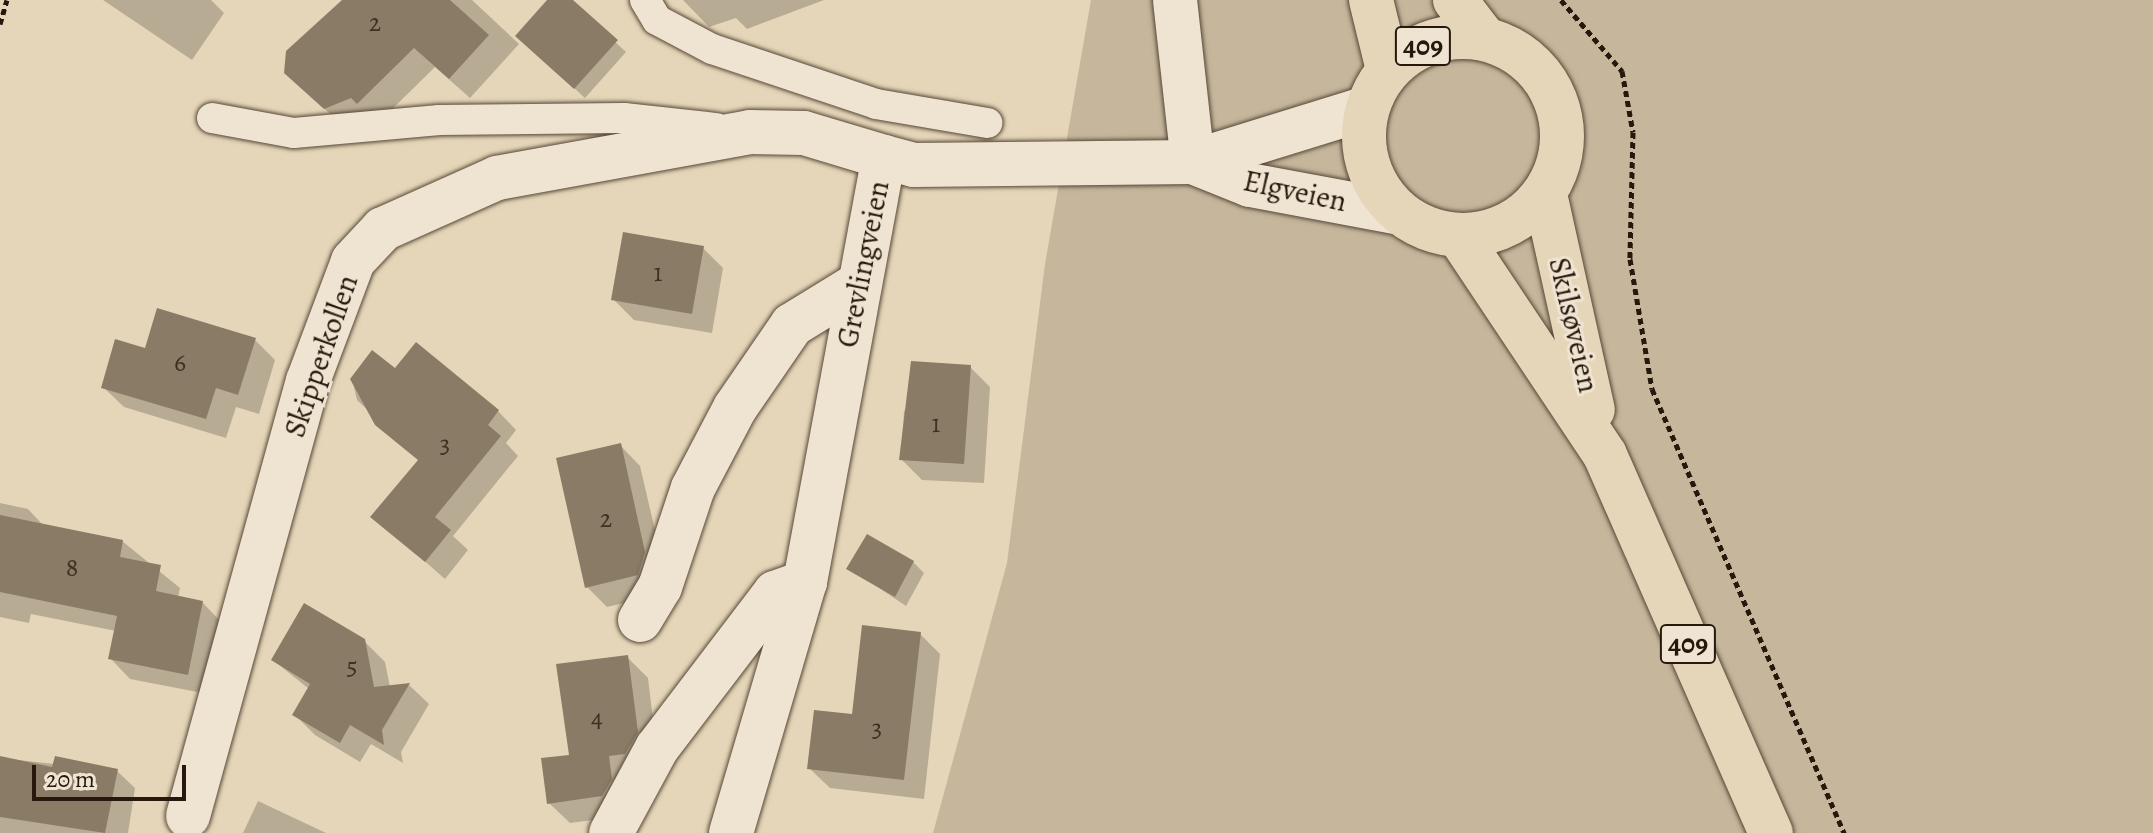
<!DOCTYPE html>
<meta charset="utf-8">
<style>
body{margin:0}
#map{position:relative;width:2153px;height:833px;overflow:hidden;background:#e6d6b9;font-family:Alegreya,serif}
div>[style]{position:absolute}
.green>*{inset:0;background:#c5b69c}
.shadow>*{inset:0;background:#0003}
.building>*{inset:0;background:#8a7b66}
.path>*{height:5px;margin-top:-2.5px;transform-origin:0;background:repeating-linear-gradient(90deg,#26180c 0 6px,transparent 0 10px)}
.roads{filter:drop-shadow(0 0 2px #564837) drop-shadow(0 0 2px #564837)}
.lane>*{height:30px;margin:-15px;padding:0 15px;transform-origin:15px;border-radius:15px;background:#efe4d2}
.street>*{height:44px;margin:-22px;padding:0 22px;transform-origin:22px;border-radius:22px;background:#efe4d2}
.secondary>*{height:44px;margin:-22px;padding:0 22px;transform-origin:22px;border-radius:22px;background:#efe4d2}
.primary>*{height:44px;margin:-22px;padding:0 22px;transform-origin:22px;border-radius:22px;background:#e6d6b9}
.primary>.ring{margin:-22px;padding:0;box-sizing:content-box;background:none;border:44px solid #e6d6b9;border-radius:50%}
span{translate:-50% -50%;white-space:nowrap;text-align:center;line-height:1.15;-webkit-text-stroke:6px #efe4d2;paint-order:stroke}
.number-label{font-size:26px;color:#3f3122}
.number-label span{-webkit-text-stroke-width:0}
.shield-label span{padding:2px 6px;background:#efe4d2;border:2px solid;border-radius:6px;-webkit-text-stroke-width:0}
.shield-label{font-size:28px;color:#26180c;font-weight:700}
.street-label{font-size:30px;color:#26180c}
.scale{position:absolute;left:32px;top:765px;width:154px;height:36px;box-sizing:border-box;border:4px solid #26180c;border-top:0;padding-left:10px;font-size:24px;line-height:28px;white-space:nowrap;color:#26180c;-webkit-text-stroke:6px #efe4d2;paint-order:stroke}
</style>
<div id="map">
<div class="green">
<i style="clip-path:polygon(1091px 0,2153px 0,2153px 833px,933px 833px,1007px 563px,1045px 264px)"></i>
</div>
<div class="shadow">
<i style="clip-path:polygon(103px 0,211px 0,224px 13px,192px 60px)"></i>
<i style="clip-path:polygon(343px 0,472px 0,519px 44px,470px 98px,435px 67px,379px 122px,346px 128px,307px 93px)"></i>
<i style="clip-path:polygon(550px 0,570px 0,626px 52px,585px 98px,528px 46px)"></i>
<i style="clip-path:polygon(683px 0,824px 0,747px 29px,736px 18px,709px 27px)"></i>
<i style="clip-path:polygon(703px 248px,723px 268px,712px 333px,634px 320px,613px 299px)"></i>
<i style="clip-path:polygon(255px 340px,275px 360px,259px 414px,236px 407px,226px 438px,124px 407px,103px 387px,146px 350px)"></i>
<i style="clip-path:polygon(970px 367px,990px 387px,984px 483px,922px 480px,901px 459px,904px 411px)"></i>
<i style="clip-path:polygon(395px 371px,498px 411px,516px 430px,506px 443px,518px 456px,453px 536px,468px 550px,445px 579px,373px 516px,420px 460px,357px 400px,352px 379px)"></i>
<i style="clip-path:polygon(620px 445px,640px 466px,665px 573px,658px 595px,607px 607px,587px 587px)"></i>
<i style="clip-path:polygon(0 503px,28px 509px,44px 526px,122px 541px,180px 588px,178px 598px,202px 602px,222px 623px,208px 694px,130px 679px,110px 658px,116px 631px,31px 614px,29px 623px,0 617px)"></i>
<i style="clip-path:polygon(913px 562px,924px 573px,906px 606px,849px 568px)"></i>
<i style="clip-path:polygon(920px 634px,940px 654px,924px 799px,830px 788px,809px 768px)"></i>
<i style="clip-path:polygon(364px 641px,385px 662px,390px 687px,409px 685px,429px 704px,401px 752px,403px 763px,371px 744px,360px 762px,315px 735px,295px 715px,309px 689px,273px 660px)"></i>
<i style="clip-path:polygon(627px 657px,648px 678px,657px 753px,623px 816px,570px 823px,549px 803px)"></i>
<i style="clip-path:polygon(0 758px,117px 771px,135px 788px,128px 833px,0 833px)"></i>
<i style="clip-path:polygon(258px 801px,326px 833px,243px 833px)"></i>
</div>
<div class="building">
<i style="clip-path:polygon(342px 0,450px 0,489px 35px,449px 79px,414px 48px,357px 104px,351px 98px,324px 109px,284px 73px,286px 51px)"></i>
<i style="clip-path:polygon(547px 0,573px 0,618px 40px,574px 89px,515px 36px)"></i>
<i style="clip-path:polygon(623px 232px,704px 246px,692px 314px,611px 300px)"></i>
<i style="clip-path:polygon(157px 308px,256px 338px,238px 395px,216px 388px,206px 419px,101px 388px,115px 339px,145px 348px)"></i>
<i style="clip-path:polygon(416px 342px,499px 410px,488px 425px,501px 436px,435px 517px,451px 530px,425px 562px,370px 517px,418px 460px,375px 425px,350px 379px,372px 350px,395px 368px)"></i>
<i style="clip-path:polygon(911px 361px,971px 365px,964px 464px,899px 460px)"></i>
<i style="clip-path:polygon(621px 443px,645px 552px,638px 575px,585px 588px,556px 458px)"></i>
<i style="clip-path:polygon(0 515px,123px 540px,120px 557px,161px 565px,156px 591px,203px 601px,188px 675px,108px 659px,117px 616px,0 592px)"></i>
<i style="clip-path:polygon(867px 534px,914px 561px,895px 597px,846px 569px)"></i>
<i style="clip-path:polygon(304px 603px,365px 639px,374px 687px,410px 683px,382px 730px,384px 745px,350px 725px,340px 743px,292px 715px,310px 684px,271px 660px)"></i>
<i style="clip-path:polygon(862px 625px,921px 632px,904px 780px,807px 769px,814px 710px,852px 714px)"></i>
<i style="clip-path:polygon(628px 655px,638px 732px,625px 754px,609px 756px,612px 779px,602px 796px,547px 804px,541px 758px,569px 755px,556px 664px)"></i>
<i style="clip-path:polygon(0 756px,52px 767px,55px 756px,118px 769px,105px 833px,0 817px)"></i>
</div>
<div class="path">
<i style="left:1561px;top:0;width:94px;rotate:49.3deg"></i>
<i style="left:1622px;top:71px;width:62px;rotate:79.8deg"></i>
<i style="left:1633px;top:132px;width:127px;rotate:91.4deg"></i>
<i style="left:1630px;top:259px;width:132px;rotate:80.4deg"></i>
<i style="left:1652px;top:389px;width:484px;rotate:66.6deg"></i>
<i style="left:0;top:24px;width:25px;rotate:-74deg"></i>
</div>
<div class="roads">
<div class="lane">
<i style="left:645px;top:0;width:23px;rotate:59deg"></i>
<i style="left:657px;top:20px;width:62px;rotate:27.8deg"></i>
<i style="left:712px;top:49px;width:173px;rotate:18.5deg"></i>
<i style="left:876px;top:104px;width:113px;rotate:9.7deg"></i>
<i style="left:212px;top:118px;width:83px;rotate:10.4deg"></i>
<i style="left:294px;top:133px;width:146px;rotate:-5.1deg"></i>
<i style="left:439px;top:120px;width:185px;rotate:-0.6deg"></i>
<i style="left:624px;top:118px;width:93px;rotate:6.2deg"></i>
</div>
<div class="street">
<i style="left:640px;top:620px;width:39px;rotate:-59deg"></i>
<i style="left:660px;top:587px;width:104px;rotate:-71.6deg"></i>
<i style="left:693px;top:488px;width:90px;rotate:-62.3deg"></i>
<i style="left:735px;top:408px;width:101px;rotate:-55.5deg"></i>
<i style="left:792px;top:325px;width:76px;rotate:-31.6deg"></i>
<i style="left:188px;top:816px;width:451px;rotate:-74.6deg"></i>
<i style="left:308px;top:381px;width:128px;rotate:-69.4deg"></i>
<i style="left:353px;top:261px;width:44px;rotate:-46.8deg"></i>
<i style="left:383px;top:229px;width:125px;rotate:-24.1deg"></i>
<i style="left:497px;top:178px;width:257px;rotate:-10.3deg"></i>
<i style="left:750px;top:132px;width:54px;rotate:1.1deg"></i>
<i style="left:804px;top:133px;width:84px;rotate:16.7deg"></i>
<i style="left:611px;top:833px;width:97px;rotate:-61.6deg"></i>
<i style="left:657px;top:748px;width:195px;rotate:-52.7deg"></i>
<i style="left:775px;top:593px;width:32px;rotate:-20deg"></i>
<i style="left:731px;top:833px;width:262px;rotate:-73.6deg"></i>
<i style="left:805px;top:582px;width:432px;rotate:-79.5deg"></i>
<i style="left:884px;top:157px;width:31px;rotate:15deg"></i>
<i style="left:914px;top:165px;width:279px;rotate:-0.6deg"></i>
</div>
<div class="secondary">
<i style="left:1175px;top:0;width:163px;rotate:83.7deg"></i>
<i style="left:1367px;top:108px;width:182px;rotate:162.8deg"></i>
<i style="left:1193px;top:162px;width:61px;rotate:22deg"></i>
<i style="left:1250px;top:185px;width:152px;rotate:10.6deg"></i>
</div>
<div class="primary">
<i style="left:1371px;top:0;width:72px;rotate:76.3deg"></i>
<i style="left:1455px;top:0;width:49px;rotate:52.4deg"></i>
<i class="ring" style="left:1364px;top:37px;width:154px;height:154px"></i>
<i style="left:1545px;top:194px;width:221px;rotate:77.5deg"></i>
<i style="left:1459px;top:236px;width:263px;rotate:56.3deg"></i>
<i style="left:1605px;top:455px;width:413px;rotate:66.3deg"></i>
</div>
</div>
<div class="number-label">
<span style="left:375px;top:23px">2</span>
<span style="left:658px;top:273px">1</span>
<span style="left:180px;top:363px">6</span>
<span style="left:936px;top:424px">1</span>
<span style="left:445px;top:444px">3</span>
<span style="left:606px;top:519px">2</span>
<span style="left:72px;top:568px">8</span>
<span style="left:352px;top:666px">5</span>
<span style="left:597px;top:719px">4</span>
<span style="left:877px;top:728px">3</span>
</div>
<div class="shield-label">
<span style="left:1423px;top:46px">409</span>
<span style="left:1688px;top:644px">409</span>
</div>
<div class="street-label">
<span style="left:1295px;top:191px;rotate:12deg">Elgveien</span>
<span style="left:863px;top:264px;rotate:-79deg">Grevlingveien</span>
<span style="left:1574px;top:325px;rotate:77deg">Skilsøveien</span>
<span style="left:321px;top:356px;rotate:-71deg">Skipperkollen</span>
</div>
<div class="scale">20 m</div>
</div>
